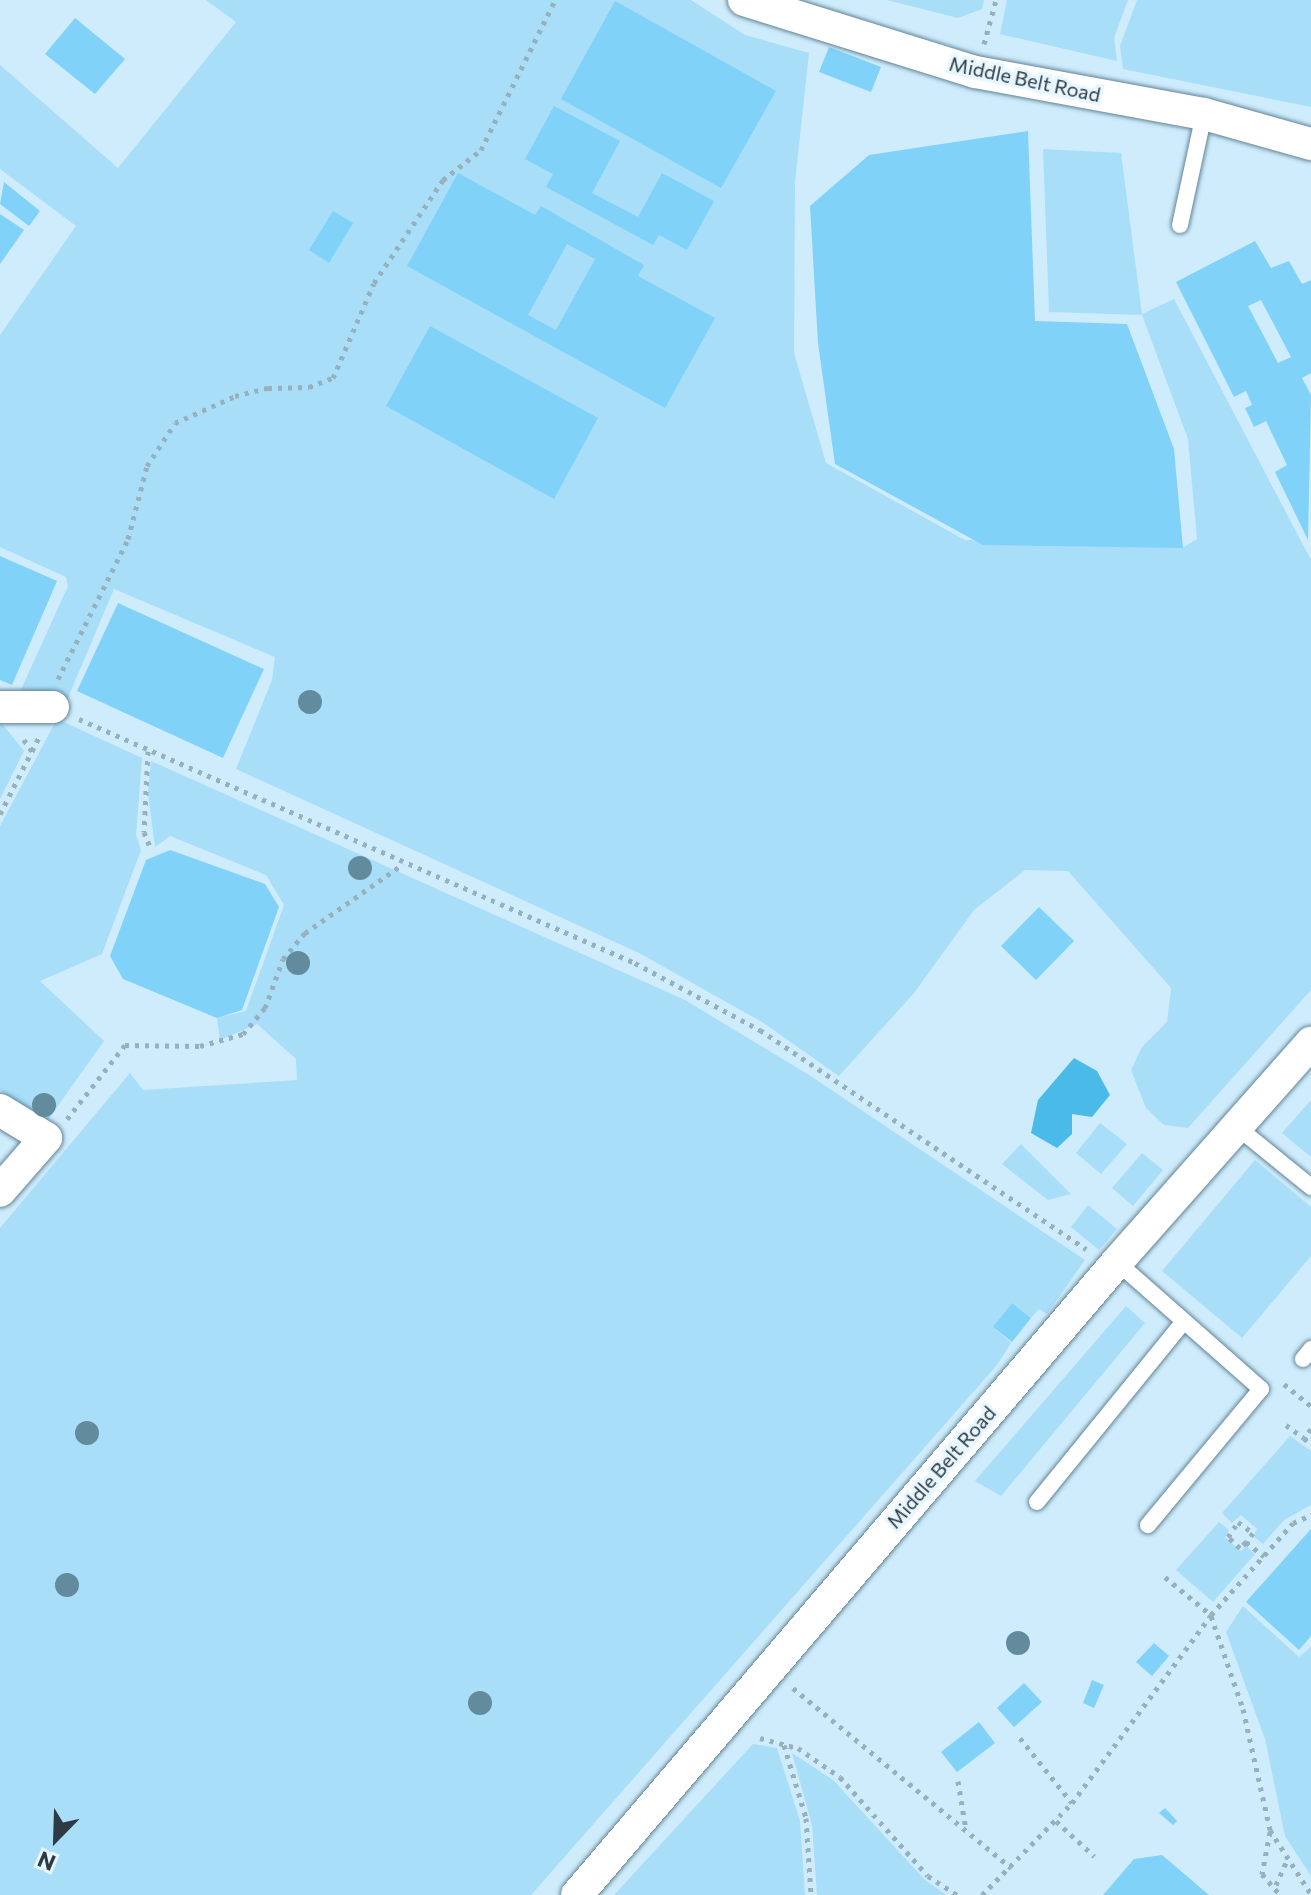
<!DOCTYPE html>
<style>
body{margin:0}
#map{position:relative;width:1311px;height:1895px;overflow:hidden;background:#ceecfc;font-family:Commissioner,sans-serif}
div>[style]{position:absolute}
.green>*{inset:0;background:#a8def8}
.forest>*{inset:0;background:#4abae9}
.building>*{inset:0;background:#80d2f9}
.path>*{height:5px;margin-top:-2.5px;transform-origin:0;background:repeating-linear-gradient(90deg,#97b0bd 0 4px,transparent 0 10px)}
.roads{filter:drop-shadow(0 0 2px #628496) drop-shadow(0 0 2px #628496)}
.lane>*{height:16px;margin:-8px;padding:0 8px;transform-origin:8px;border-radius:8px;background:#fff}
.street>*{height:32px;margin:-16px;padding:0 16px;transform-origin:16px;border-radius:16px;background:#fff}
.trees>*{width:24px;height:24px;margin:-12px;border-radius:50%;background:#628b9d}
span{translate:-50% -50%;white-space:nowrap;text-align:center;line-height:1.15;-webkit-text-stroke:7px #e8f7ff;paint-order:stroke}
.street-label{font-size:20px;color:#2d3c44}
.north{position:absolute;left:16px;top:1799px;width:80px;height:80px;-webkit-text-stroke:6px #e8f7ff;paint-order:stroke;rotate:203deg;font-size:22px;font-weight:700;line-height:32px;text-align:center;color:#2d3c44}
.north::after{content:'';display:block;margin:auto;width:28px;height:36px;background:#2d3c44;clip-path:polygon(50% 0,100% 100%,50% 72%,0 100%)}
</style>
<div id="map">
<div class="green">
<i style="clip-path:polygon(206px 0,691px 0,745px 35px,809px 53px,795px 182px,794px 353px,826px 463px,965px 540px,1184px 547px,1197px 539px,1188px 439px,1142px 315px,1049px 312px,1043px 149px,1121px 153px,1142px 314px,1174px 299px,1311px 560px,1311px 990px,1188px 1128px,1164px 1125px,1146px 1108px,1131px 1070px,1142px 1047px,1167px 1022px,1171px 988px,1068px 871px,1025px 870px,974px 910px,914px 993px,839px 1076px,762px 1022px,639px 953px,236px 769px,272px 680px,275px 657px,114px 589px,65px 705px,19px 694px,68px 586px,66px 577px,0 547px,0 335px,76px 226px,0 169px,0 65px,118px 168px,236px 22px)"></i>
<i style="clip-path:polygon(887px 0,984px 0,982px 9px,958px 18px)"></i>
<i style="clip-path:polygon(1007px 0,1128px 0,1114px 38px,1117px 61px,1000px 34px)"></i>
<i style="clip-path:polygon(1137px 0,1311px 0,1311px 107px,1123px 69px,1120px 46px)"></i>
<i style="clip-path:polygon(57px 719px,142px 758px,136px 835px,141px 850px,102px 954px,40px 981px,104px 1041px,45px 1124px,0 1090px,0 826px)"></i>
<i style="clip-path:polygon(0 721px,24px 751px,0 799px)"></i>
<i style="clip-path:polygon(151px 761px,685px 1000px,809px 1075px,1085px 1260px,1047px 1314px,1039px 1309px,1031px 1318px,1012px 1303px,993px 1327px,1011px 1343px,997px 1365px,531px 1895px,0 1895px,0 1228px,130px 1073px,143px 1090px,297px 1080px,296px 1059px,257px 1024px,220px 1040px,217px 1018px,246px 1011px,284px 905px,266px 875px,170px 836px,155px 847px,148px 793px)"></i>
<i style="clip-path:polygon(1311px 1100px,1311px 1157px,1282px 1133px)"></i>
<i style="clip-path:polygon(1100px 1123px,1127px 1144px,1101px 1174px,1076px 1153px)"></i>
<i style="clip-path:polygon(1021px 1144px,1071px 1194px,1048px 1200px,1002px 1164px)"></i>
<i style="clip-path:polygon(1142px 1153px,1163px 1170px,1133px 1206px,1112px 1188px)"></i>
<i style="clip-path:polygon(1255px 1160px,1311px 1207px,1311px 1256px,1242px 1338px,1162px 1271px)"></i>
<i style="clip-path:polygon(1088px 1205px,1117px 1229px,1099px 1250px,1071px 1227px)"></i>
<i style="clip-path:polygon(1126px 1306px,1145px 1323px,1001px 1496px,975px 1481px)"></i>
<i style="clip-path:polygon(1290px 1436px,1311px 1451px,1311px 1505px,1284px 1520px,1263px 1544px,1253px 1536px,1257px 1529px,1241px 1515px,1232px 1523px,1222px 1513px)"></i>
<i style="clip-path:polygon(1219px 1522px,1229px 1530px,1225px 1537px,1241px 1551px,1246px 1546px,1255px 1554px,1213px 1602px,1176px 1570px)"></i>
<i style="clip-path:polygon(1243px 1606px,1299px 1657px,1311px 1647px,1311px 1876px,1285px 1836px,1265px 1739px,1226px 1632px)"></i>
<i style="clip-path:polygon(753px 1744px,777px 1748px,800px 1821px,805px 1895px,614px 1895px)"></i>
<i style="clip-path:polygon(792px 1753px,833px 1780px,925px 1880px,946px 1895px,817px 1895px,812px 1825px)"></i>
</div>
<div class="forest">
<i style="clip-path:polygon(1074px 1058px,1097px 1071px,1110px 1095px,1092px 1117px,1072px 1114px,1072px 1134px,1057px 1148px,1031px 1133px,1038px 1100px)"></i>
</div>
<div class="building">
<i style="clip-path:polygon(615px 1px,776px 91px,721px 188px,561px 99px)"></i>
<i style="clip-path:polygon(75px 18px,125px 59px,95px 94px,45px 54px)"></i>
<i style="clip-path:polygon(829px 47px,881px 67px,871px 92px,819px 72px)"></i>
<i style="clip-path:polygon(554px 106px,620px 141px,592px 193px,638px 217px,662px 173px,714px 201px,687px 250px,659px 235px,653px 245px,546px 187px,553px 174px,525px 159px)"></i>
<i style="clip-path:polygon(1028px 131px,1035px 321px,1127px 324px,1174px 449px,1183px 548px,983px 545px,835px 464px,818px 343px,810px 206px,869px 155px)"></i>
<i style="clip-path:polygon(evenodd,458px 173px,535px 215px,541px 206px,644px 265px,638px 276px,715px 318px,665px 408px,407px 266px,458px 173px,567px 244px,595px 259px,556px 330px,528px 315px,567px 244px)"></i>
<i style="clip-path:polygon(4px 182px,40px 211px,29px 226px,0 204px)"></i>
<i style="clip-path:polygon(333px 211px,353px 223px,329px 263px,309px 250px)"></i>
<i style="clip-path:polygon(0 214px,24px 230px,0 264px)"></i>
<i style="clip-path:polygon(evenodd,1255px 241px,1271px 268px,1289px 261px,1302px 284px,1311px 280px,1311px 373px,1302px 378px,1311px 395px,1308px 540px,1275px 472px,1287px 465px,1266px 421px,1254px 427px,1245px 408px,1252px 405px,1246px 391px,1234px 397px,1176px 282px,1255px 241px,1261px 300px,1291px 357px,1278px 363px,1248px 306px,1261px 300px)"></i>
<i style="clip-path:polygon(430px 326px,598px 418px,554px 499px,386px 406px)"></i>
<i style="clip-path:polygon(0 556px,57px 581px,12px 685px,0 680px)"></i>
<i style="clip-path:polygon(118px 603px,264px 669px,223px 758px,77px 691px)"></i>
<i style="clip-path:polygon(170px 850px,265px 884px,279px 907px,242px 1010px,217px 1018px,123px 979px,110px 956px,146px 860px)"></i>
<i style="clip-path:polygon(1039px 907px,1074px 941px,1036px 980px,1001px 946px)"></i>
<i style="clip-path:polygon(1012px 1303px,1031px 1318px,1012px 1342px,993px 1327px)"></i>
<i style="clip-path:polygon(1311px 1529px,1311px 1636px,1299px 1650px,1246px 1602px)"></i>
<i style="clip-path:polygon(1154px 1643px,1169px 1656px,1152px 1676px,1136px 1662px)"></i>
<i style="clip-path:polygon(1092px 1680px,1104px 1685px,1094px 1708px,1083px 1703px)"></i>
<i style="clip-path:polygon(1024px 1683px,1042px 1702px,1014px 1727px,997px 1708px)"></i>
<i style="clip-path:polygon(979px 1722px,995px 1743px,957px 1772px,941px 1752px)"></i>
<i style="clip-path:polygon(1165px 1808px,1177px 1821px,1173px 1825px,1159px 1813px)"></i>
<i style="clip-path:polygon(1162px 1855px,1209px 1895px,1103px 1895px,1134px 1859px)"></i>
</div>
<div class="path">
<i style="left:984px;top:44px;width:46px;rotate:-74.7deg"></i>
<i style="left:58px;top:679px;width:157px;rotate:-63.4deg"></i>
<i style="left:128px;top:539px;width:75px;rotate:-75.4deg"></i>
<i style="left:147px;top:466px;width:51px;rotate:-56.9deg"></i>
<i style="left:175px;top:423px;width:66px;rotate:-24.2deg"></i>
<i style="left:235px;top:396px;width:34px;rotate:-14deg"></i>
<i style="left:268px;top:388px;width:41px;rotate:-1.4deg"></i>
<i style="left:309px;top:387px;width:26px;rotate:-21deg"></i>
<i style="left:333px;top:378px;width:103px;rotate:-66.7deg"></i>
<i style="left:374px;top:283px;width:124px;rotate:-56.2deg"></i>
<i style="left:443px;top:180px;width:48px;rotate:-38.3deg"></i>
<i style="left:481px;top:150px;width:167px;rotate:-63.7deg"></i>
<i style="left:79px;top:719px;width:607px;rotate:23.69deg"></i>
<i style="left:635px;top:963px;width:142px;rotate:28.2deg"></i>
<i style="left:760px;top:1030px;width:393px;rotate:33.9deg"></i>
<i style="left:32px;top:751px;width:16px;rotate:-63deg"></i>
<i style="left:148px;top:751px;width:81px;rotate:92.8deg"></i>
<i style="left:144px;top:832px;width:16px;rotate:68deg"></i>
<i style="left:0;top:814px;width:71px;rotate:-63.1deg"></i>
<i style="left:32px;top:751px;width:17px;rotate:-126deg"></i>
<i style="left:67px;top:1119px;width:94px;rotate:-51.9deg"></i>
<i style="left:125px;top:1045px;width:75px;rotate:0.8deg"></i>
<i style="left:200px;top:1046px;width:45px;rotate:-15.6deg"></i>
<i style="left:243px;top:1034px;width:34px;rotate:-50deg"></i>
<i style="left:265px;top:1008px;width:52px;rotate:-69.8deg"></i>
<i style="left:283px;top:959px;width:34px;rotate:-50deg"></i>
<i style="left:305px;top:933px;width:120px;rotate:-35.1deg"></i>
<i style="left:1284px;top:1384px;width:35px;rotate:39deg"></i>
<i style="left:1286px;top:1425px;width:22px;rotate:36deg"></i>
<i style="left:1311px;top:1429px;width:11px;rotate:128deg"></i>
<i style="left:1304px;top:1438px;width:9px;rotate:41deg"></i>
<i style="left:1246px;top:1542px;width:8px;rotate:135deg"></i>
<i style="left:1240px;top:1548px;width:16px;rotate:-137deg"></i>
<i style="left:1228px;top:1537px;width:18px;rotate:-56deg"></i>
<i style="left:1238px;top:1522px;width:19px;rotate:36deg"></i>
<i style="left:1253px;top:1533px;width:11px;rotate:128deg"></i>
<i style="left:1246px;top:1542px;width:23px;rotate:38deg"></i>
<i style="left:1165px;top:1577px;width:60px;rotate:39.6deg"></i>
<i style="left:1211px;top:1615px;width:123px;rotate:-48.3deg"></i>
<i style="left:1293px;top:1523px;width:20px;rotate:-24deg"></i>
<i style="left:1211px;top:1616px;width:98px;rotate:71deg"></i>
<i style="left:1243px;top:1709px;width:124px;rotate:77.4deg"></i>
<i style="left:1270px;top:1830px;width:76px;rotate:57.4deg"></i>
<i style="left:793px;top:1688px;width:283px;rotate:39.5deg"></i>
<i style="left:760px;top:1738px;width:39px;rotate:15deg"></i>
<i style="left:798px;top:1748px;width:51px;rotate:34.6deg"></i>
<i style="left:840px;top:1777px;width:132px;rotate:48.4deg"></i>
<i style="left:928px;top:1876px;width:35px;rotate:33deg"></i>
<i style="left:1020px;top:1738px;width:83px;rotate:51.3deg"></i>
<i style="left:784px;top:1745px;width:76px;rotate:73.2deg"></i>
<i style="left:806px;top:1818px;width:77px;rotate:86.3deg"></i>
<i style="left:958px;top:1781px;width:50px;rotate:80.7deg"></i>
<i style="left:1056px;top:1821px;width:52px;rotate:42.6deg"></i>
<i style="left:1270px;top:1832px;width:43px;rotate:100.8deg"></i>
<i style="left:1262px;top:1874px;width:28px;rotate:49deg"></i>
<i style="left:1276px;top:1885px;width:27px;rotate:-66deg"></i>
<i style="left:982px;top:1895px;width:129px;rotate:-45.6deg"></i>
<i style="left:1072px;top:1803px;width:234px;rotate:-53.5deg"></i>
</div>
<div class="roads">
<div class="lane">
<i style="left:1180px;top:225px;width:114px;rotate:-77.8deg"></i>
<i style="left:1236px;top:1126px;width:97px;rotate:39.1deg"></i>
<i style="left:1117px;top:1262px;width:192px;rotate:41.4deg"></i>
<i style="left:1261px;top:1389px;width:177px;rotate:129.7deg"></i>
<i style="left:1303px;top:1359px;width:13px;rotate:-51deg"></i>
<i style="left:1037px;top:1502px;width:233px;rotate:-50.9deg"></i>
</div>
<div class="street">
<i style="left:744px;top:0;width:242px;rotate:17.3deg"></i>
<i style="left:975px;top:72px;width:233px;rotate:10.4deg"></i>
<i style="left:1204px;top:114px;width:111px;rotate:15.7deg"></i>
<i style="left:0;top:707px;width:53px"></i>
<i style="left:0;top:1110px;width:54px;rotate:31.3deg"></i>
<i style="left:46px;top:1138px;width:70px;rotate:131deg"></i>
<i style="left:577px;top:1895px;width:832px;rotate:-49.53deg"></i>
<i style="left:1117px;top:1262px;width:293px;rotate:-48.5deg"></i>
</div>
</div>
<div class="trees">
<i style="left:310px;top:702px"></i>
<i style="left:360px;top:868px"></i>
<i style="left:298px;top:963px"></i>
<i style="left:44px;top:1105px"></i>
<i style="left:87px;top:1433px"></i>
<i style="left:67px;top:1585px"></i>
<i style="left:1018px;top:1643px"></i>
<i style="left:480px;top:1703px"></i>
</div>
<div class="street-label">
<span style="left:1025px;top:79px;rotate:12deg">Middle Belt Road</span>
<span style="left:941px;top:1467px;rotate:-49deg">Middle Belt Road</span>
</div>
<div class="north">N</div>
</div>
